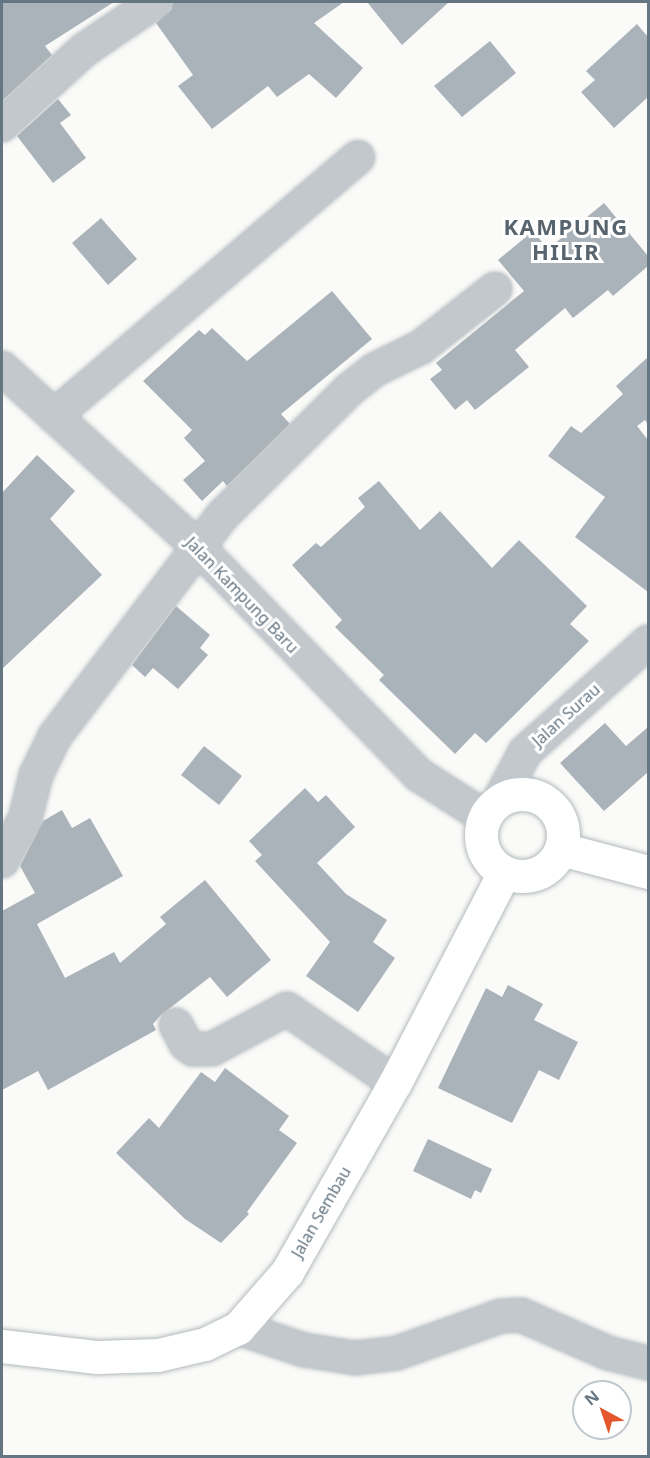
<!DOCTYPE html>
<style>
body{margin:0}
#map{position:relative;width:650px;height:1458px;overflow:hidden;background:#fafaf8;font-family:"Noto Sans",sans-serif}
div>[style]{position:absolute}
.building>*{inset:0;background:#aab3b9}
.roads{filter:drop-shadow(0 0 2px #b3babf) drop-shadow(0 0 2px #b3babf)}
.street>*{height:32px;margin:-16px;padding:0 16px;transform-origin:16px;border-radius:16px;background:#c3c8cc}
.secondary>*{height:33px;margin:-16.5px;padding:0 16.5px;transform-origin:16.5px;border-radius:16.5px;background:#fff}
.secondary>.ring{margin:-16.5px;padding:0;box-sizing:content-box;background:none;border:33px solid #fff;border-radius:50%}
span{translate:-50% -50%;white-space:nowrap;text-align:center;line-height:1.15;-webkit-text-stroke:6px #fff;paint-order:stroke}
.street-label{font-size:16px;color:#657683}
.district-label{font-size:22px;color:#57646e;font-weight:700;letter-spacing:1.5px}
.frame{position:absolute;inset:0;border:3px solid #657683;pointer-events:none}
.north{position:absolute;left:572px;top:1380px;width:60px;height:60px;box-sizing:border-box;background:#fff;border:2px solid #c1c8cd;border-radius:50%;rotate:320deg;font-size:16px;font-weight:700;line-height:24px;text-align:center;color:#657683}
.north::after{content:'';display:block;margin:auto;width:21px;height:27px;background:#e4572e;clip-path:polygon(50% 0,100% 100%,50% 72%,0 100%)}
</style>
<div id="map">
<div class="building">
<i style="clip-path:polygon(2px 2px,114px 2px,45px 46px,52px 55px,2px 101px)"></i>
<i style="clip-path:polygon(173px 2px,344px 2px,314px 23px,363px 68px,336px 98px,309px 74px,277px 97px,268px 86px,212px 129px,178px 86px,193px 75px,156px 23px,171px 10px)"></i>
<i style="clip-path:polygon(367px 2px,449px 2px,402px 45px)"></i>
<i style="clip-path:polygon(637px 24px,648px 37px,648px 97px,614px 128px,581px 92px,595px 80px,586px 71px)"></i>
<i style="clip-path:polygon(490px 41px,516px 73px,462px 117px,434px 86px)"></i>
<i style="clip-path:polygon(58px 99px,71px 115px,60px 123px,86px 158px,53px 183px,17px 136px)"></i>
<i style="clip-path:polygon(604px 203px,648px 256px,648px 266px,613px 296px,608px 290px,573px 318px,565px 308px,515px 350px,529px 367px,475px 410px,467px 400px,455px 410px,430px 379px,442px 370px,436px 363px,524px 291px,498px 260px,533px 231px,548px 249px)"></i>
<i style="clip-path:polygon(101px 218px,137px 259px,108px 285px,72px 243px)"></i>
<i style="clip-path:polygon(332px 291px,372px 339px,281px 414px,290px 424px,227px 486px,223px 481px,202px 501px,183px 480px,205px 461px,184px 438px,192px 430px,143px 381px,199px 330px,205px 335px,212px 328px,247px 361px)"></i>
<i style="clip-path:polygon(648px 357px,648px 425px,645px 420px,637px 426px,648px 440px,648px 592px,575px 537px,605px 497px,548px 456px,571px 426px,581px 433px,623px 394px,616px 386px)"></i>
<i style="clip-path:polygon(37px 455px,75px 491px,50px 519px,102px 575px,2px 669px,2px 493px)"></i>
<i style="clip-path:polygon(379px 481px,420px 530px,440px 511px,492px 568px,519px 540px,587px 606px,570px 624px,589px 641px,486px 743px,475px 733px,455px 754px,379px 680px,384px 675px,335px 627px,342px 620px,292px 565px,316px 543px,321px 547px,365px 507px,358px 498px)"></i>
<i style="clip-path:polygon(176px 606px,210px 635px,200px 648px,208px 655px,178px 689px,153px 668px,145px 677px,132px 665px)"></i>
<i style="clip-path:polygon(605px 723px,626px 746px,648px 727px,648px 772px,604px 811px,560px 763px)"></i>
<i style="clip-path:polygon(204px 746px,242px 776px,219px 805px,181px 775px)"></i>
<i style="clip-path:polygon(305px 788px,318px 802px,326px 795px,355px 827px,317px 863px,346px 894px,387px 920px,373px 942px,395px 958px,358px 1012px,306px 976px,330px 942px,255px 861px,262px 855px,249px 841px)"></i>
<i style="clip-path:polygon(62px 810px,72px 828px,90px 818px,123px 876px,37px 924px,65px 978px,114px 952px,120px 963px,166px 924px,160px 917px,205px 880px,271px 960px,227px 997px,210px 977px,161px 1015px,153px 1024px,156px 1030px,48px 1090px,38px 1071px,2px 1090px,2px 911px,35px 893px,20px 866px,43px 821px)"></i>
<i style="clip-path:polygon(508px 985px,543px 1004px,534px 1020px,578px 1042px,559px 1080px,539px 1070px,512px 1123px,438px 1088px,486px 988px,502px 997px)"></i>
<i style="clip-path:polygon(225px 1068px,289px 1116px,279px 1130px,297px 1143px,247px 1212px,249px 1214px,221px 1243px,185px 1219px,116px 1153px,149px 1118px,159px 1128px,201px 1072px,215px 1082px)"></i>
<i style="clip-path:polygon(428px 1139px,492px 1169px,481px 1193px,475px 1190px,471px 1199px,413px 1171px)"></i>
</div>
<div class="roads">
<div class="street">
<i style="left:2px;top:125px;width:111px;rotate:-42.4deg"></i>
<i style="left:84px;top:50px;width:86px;rotate:-34.1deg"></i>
<i style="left:2px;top:368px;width:265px;rotate:42.4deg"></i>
<i style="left:198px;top:547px;width:318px;rotate:45.9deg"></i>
<i style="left:419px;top:775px;width:78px;rotate:32.5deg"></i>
<i style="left:54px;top:416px;width:399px;rotate:-40.4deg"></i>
<i style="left:499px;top:801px;width:55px;rotate:-62deg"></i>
<i style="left:525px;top:752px;width:165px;rotate:-41.8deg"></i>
<i style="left:2px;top:861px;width:48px;rotate:-61.3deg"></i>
<i style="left:25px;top:819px;width:45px;rotate:-76deg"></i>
<i style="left:36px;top:775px;width:43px;rotate:-64deg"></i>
<i style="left:55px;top:736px;width:278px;rotate:-52.8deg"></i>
<i style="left:223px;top:515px;width:179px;rotate:-44.8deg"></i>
<i style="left:350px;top:389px;width:31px;rotate:-38deg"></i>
<i style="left:374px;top:370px;width:52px;rotate:-26.1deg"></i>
<i style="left:421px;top:347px;width:94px;rotate:-38.1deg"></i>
<i style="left:176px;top:1025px;width:21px;rotate:62deg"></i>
<i style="left:186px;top:1044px;width:9px;rotate:36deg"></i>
<i style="left:193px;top:1049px;width:19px"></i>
<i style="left:212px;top:1049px;width:85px;rotate:-28.1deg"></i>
<i style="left:287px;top:1009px;width:131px;rotate:34.4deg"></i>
<i style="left:238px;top:1328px;width:70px;rotate:18.4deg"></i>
<i style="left:304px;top:1350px;width:52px;rotate:8.9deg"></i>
<i style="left:355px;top:1358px;width:42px;rotate:-6.8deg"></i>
<i style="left:397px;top:1353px;width:110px;rotate:-19.6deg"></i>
<i style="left:501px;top:1316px;width:20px;rotate:-3deg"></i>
<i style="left:521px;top:1315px;width:95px;rotate:23.6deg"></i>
<i style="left:608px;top:1353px;width:41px;rotate:14deg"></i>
</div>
<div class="secondary">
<i class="ring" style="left:481px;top:794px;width:49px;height:49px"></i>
<i style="left:561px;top:849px;width:90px;rotate:14.8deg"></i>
<i style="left:2px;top:1346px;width:96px;rotate:6.6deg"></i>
<i style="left:97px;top:1357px;width:61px;rotate:-1.9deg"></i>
<i style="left:158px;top:1355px;width:48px;rotate:-13.2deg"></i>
<i style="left:205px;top:1344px;width:37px;rotate:-26deg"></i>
<i style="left:238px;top:1328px;width:74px;rotate:-48.8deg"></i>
<i style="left:287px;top:1272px;width:218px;rotate:-60.3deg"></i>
<i style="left:395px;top:1083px;width:237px;rotate:-62.6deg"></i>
</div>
</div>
<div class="street-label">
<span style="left:242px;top:595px;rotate:46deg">Jalan Kampung Baru</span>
<span style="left:566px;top:715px;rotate:-42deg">Jalan Surau</span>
<span style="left:321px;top:1212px;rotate:-60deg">Jalan Sembau</span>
</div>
<div class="district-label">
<span style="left:566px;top:239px">KAMPUNG<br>HILIR</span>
</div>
<div class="frame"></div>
<div class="north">N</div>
</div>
